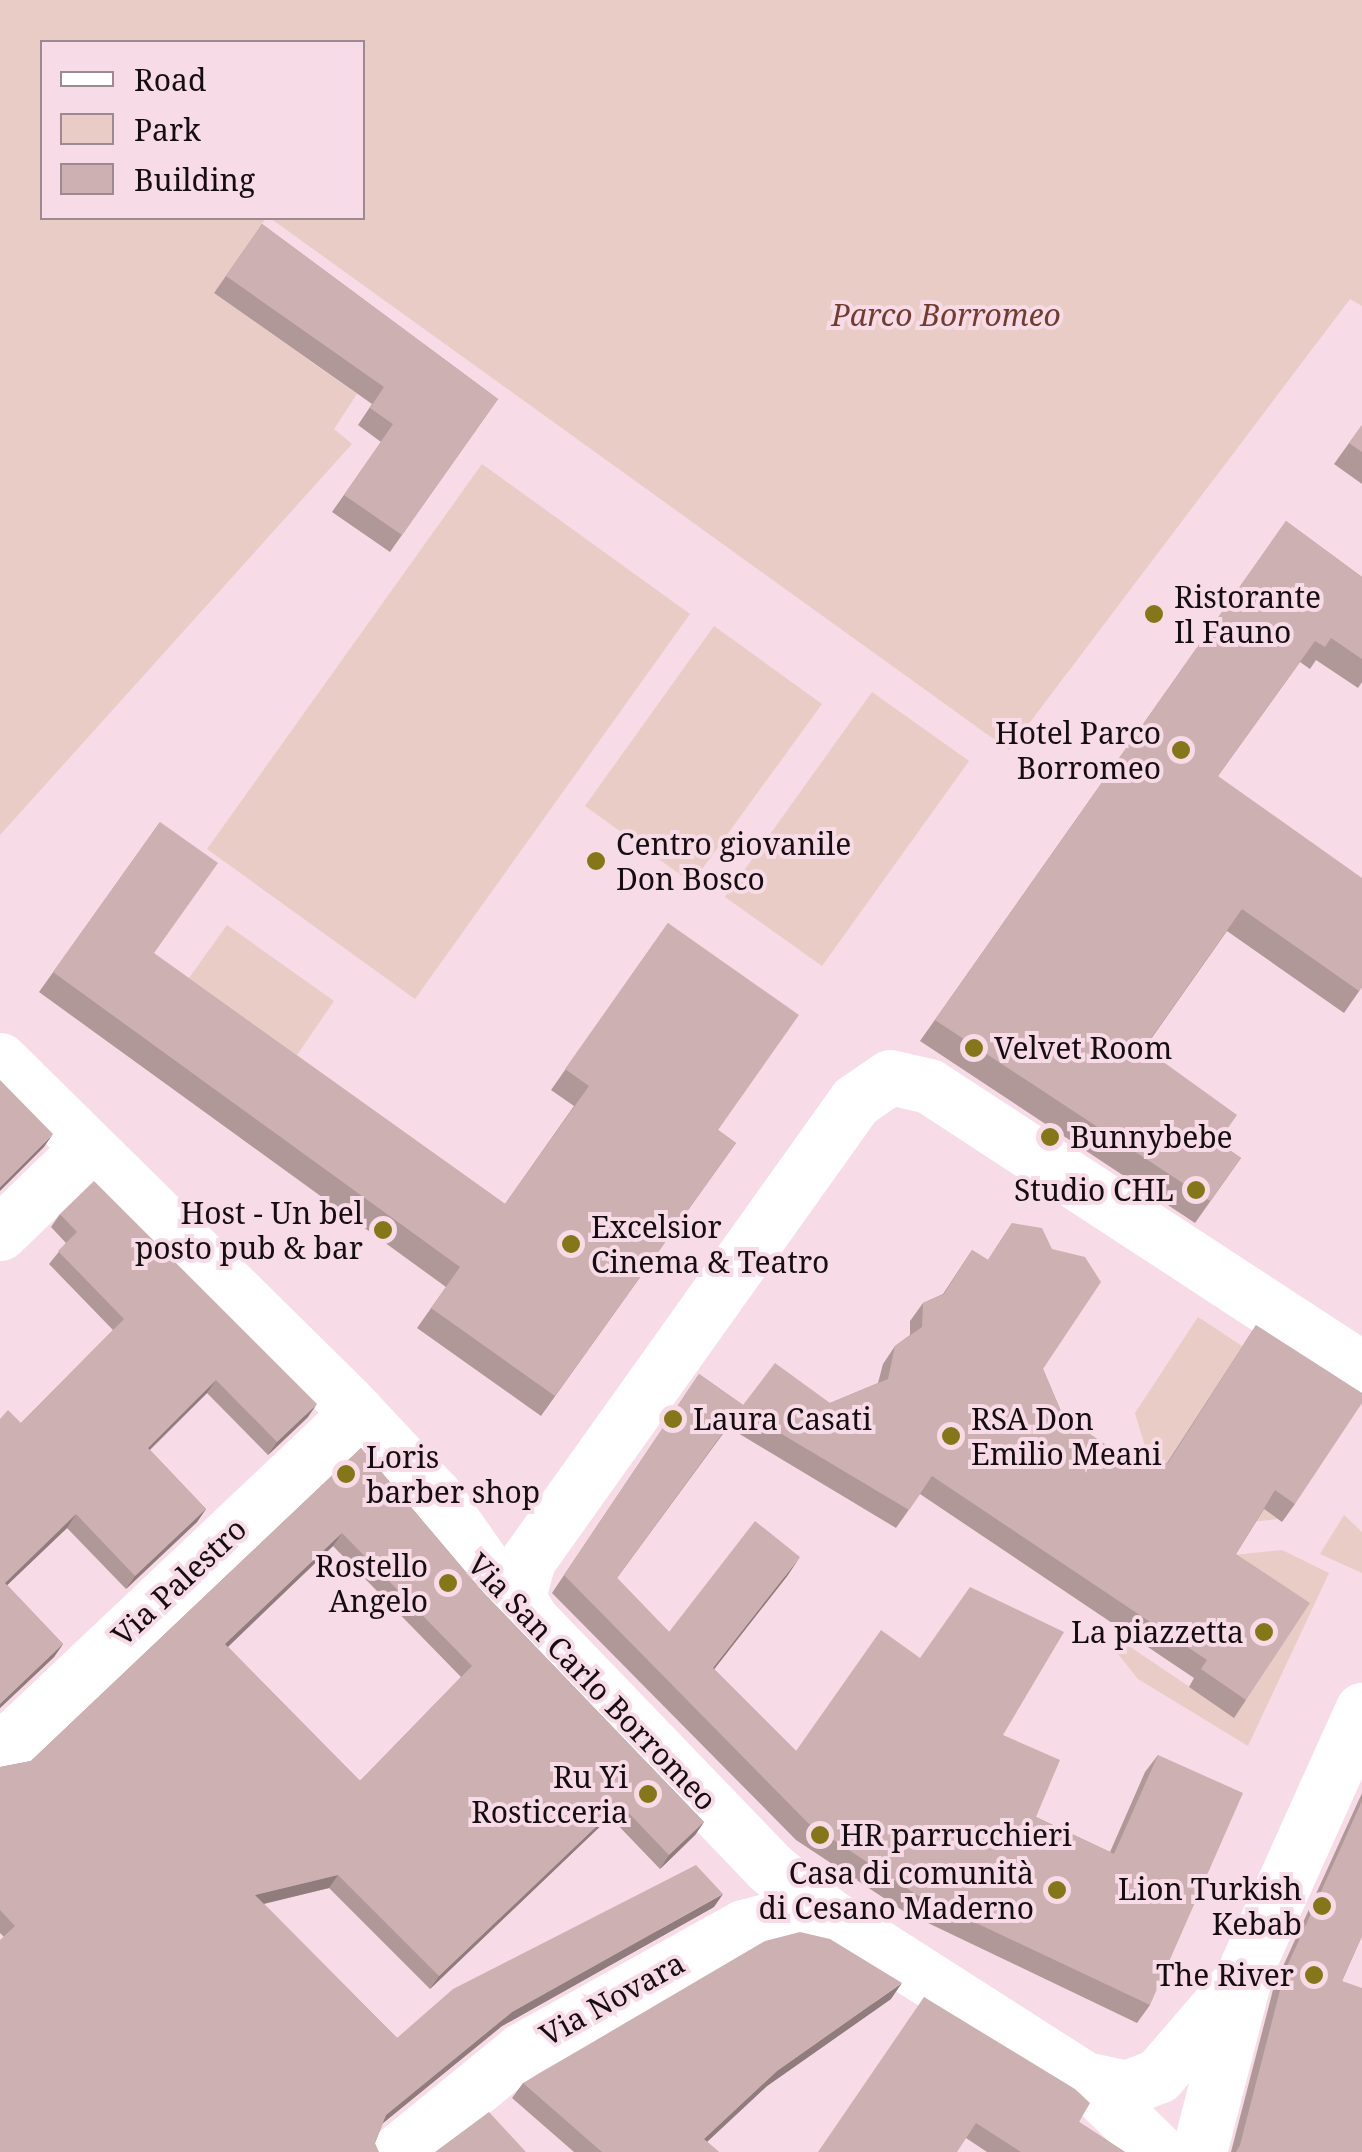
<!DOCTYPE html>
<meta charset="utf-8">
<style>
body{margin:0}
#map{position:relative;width:1362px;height:2152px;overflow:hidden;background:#f7dbe6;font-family:"Noto Serif",serif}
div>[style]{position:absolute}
.green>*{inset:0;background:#e9ccc5}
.street>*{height:55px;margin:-27.5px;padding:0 27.5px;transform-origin:27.5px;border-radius:27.5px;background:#fff}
.wall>*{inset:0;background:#b09899}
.shaded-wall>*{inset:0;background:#907c7d}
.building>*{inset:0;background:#cdb1b2}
.dots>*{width:28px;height:28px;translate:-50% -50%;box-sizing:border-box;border:5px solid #f7dbe6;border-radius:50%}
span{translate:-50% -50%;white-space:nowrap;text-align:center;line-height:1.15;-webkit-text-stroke:8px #f7dbe6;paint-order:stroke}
.park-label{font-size:30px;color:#713d30;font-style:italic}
.poi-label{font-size:30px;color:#150d10}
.left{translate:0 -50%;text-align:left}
.right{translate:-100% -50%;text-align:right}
.street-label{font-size:30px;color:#150d10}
.legend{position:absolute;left:40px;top:40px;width:325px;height:180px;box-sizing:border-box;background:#f7dbe6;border:2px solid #9d8990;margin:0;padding:12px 18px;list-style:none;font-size:30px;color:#150d10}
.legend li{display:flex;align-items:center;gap:20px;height:50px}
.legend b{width:50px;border:2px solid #9d8990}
</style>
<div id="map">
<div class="green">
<i style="clip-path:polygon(0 0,1362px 0,1362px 306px,1350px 299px,1009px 750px,270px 218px,362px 218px,362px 42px,42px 42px,42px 218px,266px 218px,214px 293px,357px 394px,334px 429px,352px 444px,0 835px)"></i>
<i style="clip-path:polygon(482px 464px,690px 614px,415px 999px,207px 849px)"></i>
<i style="clip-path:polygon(714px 626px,822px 704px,692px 883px,585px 806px)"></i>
<i style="clip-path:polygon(872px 692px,969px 761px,822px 966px,725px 897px)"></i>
<i style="clip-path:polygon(227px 925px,334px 1001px,297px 1055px,189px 978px)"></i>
<i style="clip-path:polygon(1198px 1317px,1242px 1346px,1176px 1450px,1278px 1519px,1241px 1523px,1150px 1463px,1135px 1413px)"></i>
<i style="clip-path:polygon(1344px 1515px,1362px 1532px,1362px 1573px,1320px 1554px)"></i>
<i style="clip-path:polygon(1282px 1550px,1329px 1573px,1248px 1746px,1138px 1679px,1114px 1649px,1120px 1640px,1234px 1717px,1234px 1555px)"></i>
</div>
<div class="street">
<i style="left:0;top:1060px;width:487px;rotate:44.6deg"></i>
<i style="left:347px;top:1402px;width:129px;rotate:46.9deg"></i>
<i style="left:435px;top:1496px;width:106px;rotate:55deg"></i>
<i style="left:496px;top:1583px;width:394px;rotate:46.1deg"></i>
<i style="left:769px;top:1867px;width:76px;rotate:39.1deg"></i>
<i style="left:828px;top:1915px;width:304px;rotate:32.6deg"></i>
<i style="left:1084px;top:2079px;width:105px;rotate:44.2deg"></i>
<i style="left:0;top:1233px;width:122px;rotate:-44deg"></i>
<i style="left:533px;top:1623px;width:30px;rotate:-120deg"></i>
<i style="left:518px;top:1597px;width:38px;rotate:-75deg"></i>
<i style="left:528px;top:1560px;width:564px;rotate:-54.53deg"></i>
<i style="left:855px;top:1101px;width:42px;rotate:-34.4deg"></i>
<i style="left:890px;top:1077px;width:40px;rotate:13deg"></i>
<i style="left:929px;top:1086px;width:517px;rotate:33.17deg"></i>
<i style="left:0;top:1751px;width:492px;rotate:-43.4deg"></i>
<i style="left:1084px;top:2079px;width:43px;rotate:12.1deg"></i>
<i style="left:1126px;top:2088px;width:34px;rotate:-21deg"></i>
<i style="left:1158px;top:2076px;width:113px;rotate:-49.3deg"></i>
<i style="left:397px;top:2152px;width:161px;rotate:-39.2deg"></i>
<i style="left:522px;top:2050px;width:253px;rotate:-29.1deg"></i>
<i style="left:743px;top:1927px;width:48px;rotate:-14.6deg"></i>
<i style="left:789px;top:1915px;width:54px;rotate:12.8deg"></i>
<i style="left:1199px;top:2152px;width:192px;rotate:-75.5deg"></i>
<i style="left:1247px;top:1966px;width:281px;rotate:-65.8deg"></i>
</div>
<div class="wall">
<i style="clip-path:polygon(262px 224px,498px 399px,390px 552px,332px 512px,381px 442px,358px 425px,372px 404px,214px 293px)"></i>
<i style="clip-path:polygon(1362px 425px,1362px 484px,1334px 464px)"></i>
<i style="clip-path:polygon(1286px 521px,1362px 577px,1362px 682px,1358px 688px,1316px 660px,1310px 669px,1300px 662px,1218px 776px,1362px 987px,1344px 1013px,1227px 931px,1144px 1049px,1218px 1142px,1241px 1158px,1195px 1223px,920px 1041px)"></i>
<i style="clip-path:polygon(160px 822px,154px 954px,505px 1204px,574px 1106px,551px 1090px,668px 923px,718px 1130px,736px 1143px,541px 1416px,417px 1328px,446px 1287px,39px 992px)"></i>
<i style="clip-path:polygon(60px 1214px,308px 1417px,268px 1455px,207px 1393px,150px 1450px,206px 1509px,197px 1522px,126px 1589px,67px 1528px,7px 1585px,63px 1644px,54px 1657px,0 1708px,0 1419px,21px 1423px,113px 1330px,49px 1264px,66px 1243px,51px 1227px)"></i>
<i style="clip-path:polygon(1012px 1223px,1043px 1369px,1063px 1416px,1137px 1466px,1167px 1463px,1256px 1325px,1295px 1504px,1282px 1522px,1264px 1509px,1236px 1554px,1246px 1700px,1234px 1718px,1189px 1687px,1194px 1678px,920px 1494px,896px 1528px,728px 1427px,617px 1578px,669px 1632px,788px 1575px,714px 1669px,796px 1751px,1003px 1735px,1036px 1817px,1110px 1852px,1145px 1772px,1158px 1755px,1150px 2005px,1137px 2023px,905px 1912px,796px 1840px,552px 1593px,699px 1374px,743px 1405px,830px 1403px,878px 1383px,883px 1364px,895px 1346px,910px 1335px,910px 1321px,923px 1303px,943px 1294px,972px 1250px,988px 1260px)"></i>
<i style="clip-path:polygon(evenodd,361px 1448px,482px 1591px,704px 1822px,695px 1835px,660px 1869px,610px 1817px,430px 1989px,329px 1888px,264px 1904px,397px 2038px,714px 1907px,502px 2026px,383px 2123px,375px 2143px,4px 1937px,0 1933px,0 1767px,31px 1761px,361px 1448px,333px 1546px,461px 1677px,360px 1781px,228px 1647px,333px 1546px)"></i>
<i style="clip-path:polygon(1362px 1793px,1362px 1936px,1342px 1981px,1362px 2152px,1231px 2152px,1274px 1986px)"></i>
<i style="clip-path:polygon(924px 1997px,1079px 2122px,1125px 2152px,987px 2152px,966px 2138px)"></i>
<i style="clip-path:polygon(891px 1999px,767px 2086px,707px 2142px,719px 2152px,574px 2152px,512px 2098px,523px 2083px)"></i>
</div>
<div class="shaded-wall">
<i style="clip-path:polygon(53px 1134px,44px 1147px,0 1191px,0 1187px)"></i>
<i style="clip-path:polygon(216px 1380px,207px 1393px,138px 1461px,148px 1448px)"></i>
<i style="clip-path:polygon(317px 1404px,308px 1417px,268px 1455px,277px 1442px)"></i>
<i style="clip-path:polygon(206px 1509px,197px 1522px,126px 1589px,135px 1576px)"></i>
<i style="clip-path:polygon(76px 1514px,67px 1528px,0 1592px,5px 1583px)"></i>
<i style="clip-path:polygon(342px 1533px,333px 1546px,216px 1658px,225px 1644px)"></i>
<i style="clip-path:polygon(800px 1557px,788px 1575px,701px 1686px,713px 1668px)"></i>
<i style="clip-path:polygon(63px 1644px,54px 1657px,0 1708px,0 1704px)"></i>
<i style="clip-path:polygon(620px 1804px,610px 1817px,430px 1989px,439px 1976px)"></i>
<i style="clip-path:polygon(704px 1822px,695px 1835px,660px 1869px,669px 1855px)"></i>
<i style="clip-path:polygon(338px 1875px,329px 1888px,246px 1908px,255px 1895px)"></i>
<i style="clip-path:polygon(723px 1894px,714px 1907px,502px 2026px,377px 2128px,386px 2115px,512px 2012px)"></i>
<i style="clip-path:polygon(902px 1983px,891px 1999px,767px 2086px,696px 2152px,704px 2139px,777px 2071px)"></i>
</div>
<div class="building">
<i style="clip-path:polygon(262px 224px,498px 399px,402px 535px,344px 495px,393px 424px,370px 408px,384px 387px,226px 276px)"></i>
<i style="clip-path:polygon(1362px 425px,1362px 452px,1349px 443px)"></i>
<i style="clip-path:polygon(1286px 521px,1362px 577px,1362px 659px,1331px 638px,1325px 647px,1315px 641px,1218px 776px,1362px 878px,1362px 987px,1359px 991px,1242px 909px,1144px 1048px,1237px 1115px,1218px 1142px,1241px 1158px,1210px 1201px,935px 1020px)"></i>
<i style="clip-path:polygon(160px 822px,218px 863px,154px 953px,505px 1204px,589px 1086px,565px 1069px,668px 923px,799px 1015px,718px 1130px,736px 1143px,555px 1396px,431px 1308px,460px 1267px,53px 972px)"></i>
<i style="clip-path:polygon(0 1080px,53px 1134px,0 1187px)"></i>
<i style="clip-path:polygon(94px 1181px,317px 1404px,277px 1442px,216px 1380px,148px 1448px,206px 1509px,135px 1576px,76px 1514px,5px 1583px,63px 1644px,0 1704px,0 1419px,8px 1410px,21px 1423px,124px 1319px,58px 1251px,77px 1232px,60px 1214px)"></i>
<i style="clip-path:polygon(1012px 1223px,1042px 1228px,1052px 1249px,1085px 1257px,1101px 1282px,1043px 1369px,1063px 1416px,1137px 1466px,1168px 1463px,1256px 1325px,1362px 1393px,1362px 1403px,1295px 1504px,1275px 1490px,1236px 1554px,1310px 1603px,1246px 1700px,1201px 1669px,1207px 1660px,932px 1476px,909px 1510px,740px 1409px,617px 1578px,669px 1632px,755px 1521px,800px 1557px,713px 1668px,796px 1751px,881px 1630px,920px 1658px,970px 1587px,1064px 1632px,1003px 1735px,1060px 1760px,1036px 1817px,1114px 1854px,1158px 1755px,1243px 1793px,1150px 2005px,917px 1895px,808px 1823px,564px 1575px,699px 1374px,743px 1405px,775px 1363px,830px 1403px,888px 1379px,895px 1346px,922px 1327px,923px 1303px,944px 1294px,972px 1250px,988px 1260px)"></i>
<i style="clip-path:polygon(evenodd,361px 1448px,482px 1591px,704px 1822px,669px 1855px,620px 1804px,439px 1976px,338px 1875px,255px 1895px,397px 2038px,453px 1989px,696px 1865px,723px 1894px,512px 2012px,386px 2115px,375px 2143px,379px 2152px,0 2152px,0 1940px,15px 1926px,0 1910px,0 1767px,31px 1761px,361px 1448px,342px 1533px,472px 1666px,360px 1781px,225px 1644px,342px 1533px)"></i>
<i style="clip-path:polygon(1362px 1801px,1362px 1936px,1342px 1981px,1362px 1988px,1362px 2152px,1236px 2152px,1240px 2145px,1285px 1971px)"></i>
<i style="clip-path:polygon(800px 1932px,830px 1939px,902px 1983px,777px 2071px,704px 2139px,719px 2152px,602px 2152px,523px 2083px,765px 1941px)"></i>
<i style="clip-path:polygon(924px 1997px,1075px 2089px,1090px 2103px,1079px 2122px,1125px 2152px,1021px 2152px,976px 2123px,957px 2152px,818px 2152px)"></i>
<i style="clip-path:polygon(489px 2112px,526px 2152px,435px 2152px)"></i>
</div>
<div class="dots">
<i style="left:1154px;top:614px;background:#86761a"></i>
<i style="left:1181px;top:750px;background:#86761a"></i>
<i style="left:596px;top:861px;background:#86761a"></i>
<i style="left:974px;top:1048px;background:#86761a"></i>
<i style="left:1050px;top:1137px;background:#86761a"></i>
<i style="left:1196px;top:1190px;background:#86761a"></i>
<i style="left:383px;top:1230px;background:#86761a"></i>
<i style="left:571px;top:1244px;background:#86761a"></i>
<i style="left:673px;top:1419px;background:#86761a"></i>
<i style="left:951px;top:1436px;background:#86761a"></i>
<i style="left:346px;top:1474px;background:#86761a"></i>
<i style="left:448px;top:1583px;background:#86761a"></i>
<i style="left:1264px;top:1632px;background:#86761a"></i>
<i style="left:648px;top:1794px;background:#86761a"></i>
<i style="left:820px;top:1835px;background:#86761a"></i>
<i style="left:1057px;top:1890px;background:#86761a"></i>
<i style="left:1322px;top:1906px;background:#86761a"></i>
<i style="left:1314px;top:1975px;background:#86761a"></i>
</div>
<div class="park-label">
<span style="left:946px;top:315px">Parco Borromeo</span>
</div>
<div class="poi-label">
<span class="left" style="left:1174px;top:614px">Ristorante<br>Il Fauno</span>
<span class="right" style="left:1161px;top:750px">Hotel Parco<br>Borromeo</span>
<span class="left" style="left:616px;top:861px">Centro giovanile<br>Don Bosco</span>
<span class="left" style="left:994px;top:1048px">Velvet Room</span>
<span class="left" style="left:1070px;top:1137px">Bunnybebe</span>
<span class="right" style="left:1174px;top:1190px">Studio CHL</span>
<span class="right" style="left:363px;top:1230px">Host - Un bel<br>posto pub &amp; bar</span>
<span class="left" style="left:591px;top:1244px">Excelsior<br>Cinema &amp; Teatro</span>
<span class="left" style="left:693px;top:1419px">Laura Casati</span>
<span class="left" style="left:971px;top:1436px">RSA Don<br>Emilio Meani</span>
<span class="left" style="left:366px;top:1474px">Loris<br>barber shop</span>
<span class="right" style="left:428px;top:1583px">Rostello<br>Angelo</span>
<span class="right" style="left:1244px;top:1632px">La piazzetta</span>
<span class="right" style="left:628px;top:1794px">Ru Yi<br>Rosticceria</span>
<span class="left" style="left:840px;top:1835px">HR parrucchieri</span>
<span class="right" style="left:1034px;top:1890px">Casa di comunità<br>di Cesano Maderno</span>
<span class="right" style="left:1302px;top:1906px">Lion Turkish<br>Kebab</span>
<span class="right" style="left:1294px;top:1975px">The River</span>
</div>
<div class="street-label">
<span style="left:179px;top:1582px;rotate:-43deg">Via Palestro</span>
<span style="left:592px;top:1682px;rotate:46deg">Via San Carlo Borromeo</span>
<span style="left:612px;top:1999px;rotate:-29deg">Via Novara</span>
</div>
<ul class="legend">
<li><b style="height:12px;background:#fff"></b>Road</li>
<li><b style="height:28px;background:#e9ccc5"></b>Park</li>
<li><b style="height:28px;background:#cdb1b2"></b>Building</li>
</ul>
</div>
